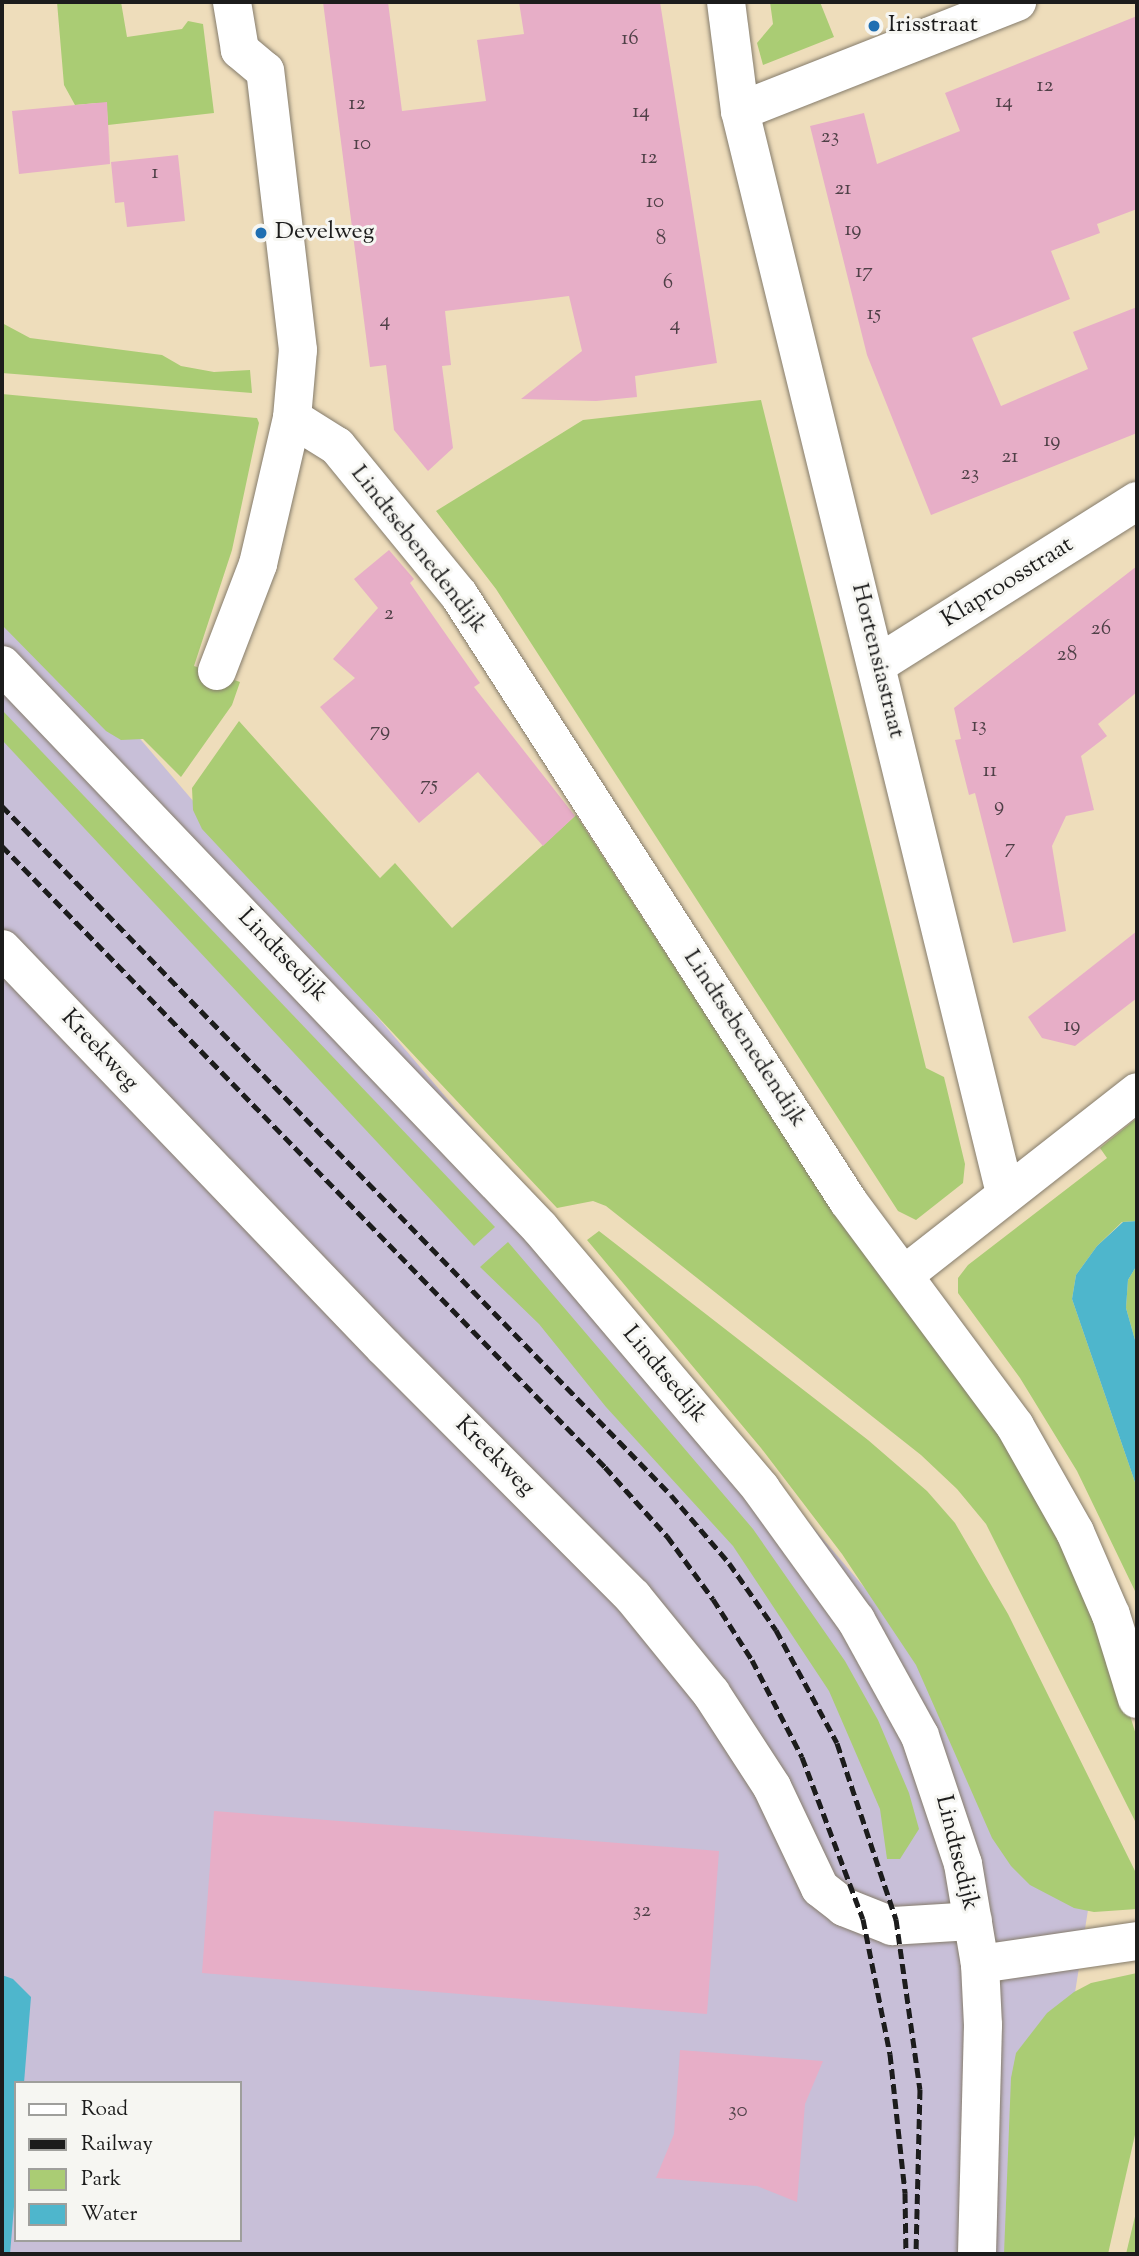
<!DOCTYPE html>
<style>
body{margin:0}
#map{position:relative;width:1139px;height:2256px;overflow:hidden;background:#edb;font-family:"Sorts Mill Goudy",serif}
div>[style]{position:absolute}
.industrial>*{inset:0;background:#c8bfd8}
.green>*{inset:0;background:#aacc74}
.water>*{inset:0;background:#4eb6cc}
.building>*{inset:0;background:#e7aec7}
.roads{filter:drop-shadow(0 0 2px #857c6c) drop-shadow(0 0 2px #857c6c)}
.minor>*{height:38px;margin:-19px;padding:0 19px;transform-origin:19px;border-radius:19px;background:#fff}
.major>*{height:38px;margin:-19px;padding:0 19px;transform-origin:19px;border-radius:19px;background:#fff}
.rail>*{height:5px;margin-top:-2.5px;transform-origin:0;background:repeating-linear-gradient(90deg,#1c1c1c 0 10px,transparent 0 15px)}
.dots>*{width:19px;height:19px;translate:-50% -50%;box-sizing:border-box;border:4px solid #f6f6f2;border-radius:50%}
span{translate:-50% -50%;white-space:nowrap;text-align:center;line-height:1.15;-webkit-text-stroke:6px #f6f6f2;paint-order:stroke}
.number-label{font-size:21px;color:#4f4047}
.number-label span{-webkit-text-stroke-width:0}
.poi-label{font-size:24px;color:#1c1c1c}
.left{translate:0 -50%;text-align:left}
.street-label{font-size:24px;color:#1c1c1c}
.frame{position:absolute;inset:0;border:4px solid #1c1c1c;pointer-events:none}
.legend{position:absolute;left:14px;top:2081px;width:228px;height:161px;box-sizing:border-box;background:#f6f6f2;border:2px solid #9f9f9c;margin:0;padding:9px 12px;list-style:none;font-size:21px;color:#1c1c1c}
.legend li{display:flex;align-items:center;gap:14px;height:35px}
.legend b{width:35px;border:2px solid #9f9f9c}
</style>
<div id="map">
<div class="industrial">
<i style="clip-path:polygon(evenodd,2px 577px,1096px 1859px,1034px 2254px,2px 2254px,2px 577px,16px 2083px,240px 2083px,240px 2240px,16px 2240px,16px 2083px)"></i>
</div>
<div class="green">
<i style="clip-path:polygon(57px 2px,121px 2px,127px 37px,182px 29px,188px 21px,203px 24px,214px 113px,108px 125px,107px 111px,97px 103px,75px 105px,64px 85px)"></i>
<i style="clip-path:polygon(770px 2px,820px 2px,834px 37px,763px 65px,757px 43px,773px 24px)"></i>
<i style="clip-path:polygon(2px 323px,30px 338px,162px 355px,181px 366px,214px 372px,250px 370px,252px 393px,2px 373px)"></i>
<i style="clip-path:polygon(2px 394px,257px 418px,259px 423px,232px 550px,194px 666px,240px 682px,232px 705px,181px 777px,143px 739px,121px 740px,106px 731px,2px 625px)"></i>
<i style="clip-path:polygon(761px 400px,926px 1068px,944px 1077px,965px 1164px,963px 1183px,916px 1220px,898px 1211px,496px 589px,436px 511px,583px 420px)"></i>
<i style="clip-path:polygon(2px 710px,495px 1227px,474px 1246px,2px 740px)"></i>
<i style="clip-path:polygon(239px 721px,380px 878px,395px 863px,452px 928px,576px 815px,779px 1128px,986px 1414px,1015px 1462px,1066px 1556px,1123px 1693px,1137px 1738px,1137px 1825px,986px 1524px,957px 1489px,921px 1455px,606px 1206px,593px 1201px,557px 1208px,202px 829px,193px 810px,192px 788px)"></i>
<i style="clip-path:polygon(1137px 1118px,1137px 1221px,1122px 1222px,1097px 1246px,1076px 1275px,1072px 1299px,1137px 1488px,1135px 1591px,1077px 1471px,1020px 1378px,958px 1293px,958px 1278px,968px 1265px,1107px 1158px,1100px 1148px)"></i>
<i style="clip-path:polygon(599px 1231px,868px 1440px,927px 1491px,955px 1523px,1008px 1614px,1137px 1875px,1137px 1909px,1094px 1912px,1074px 1908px,1030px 1885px,1011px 1866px,992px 1838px,916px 1665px,842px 1554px,761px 1448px,587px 1240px)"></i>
<i style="clip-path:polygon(508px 1242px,753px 1529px,845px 1661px,878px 1720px,909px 1793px,919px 1829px,900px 1859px,887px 1859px,880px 1809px,829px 1691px,733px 1546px,606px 1407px,539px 1324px,480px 1267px)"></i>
<i style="clip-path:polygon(1137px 1265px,1137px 1347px,1126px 1308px,1128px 1280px)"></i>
<i style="clip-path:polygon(1137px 1973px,1137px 2126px,1108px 2254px,1004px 2254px,1011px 2078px,1016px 2053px,1047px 2013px,1074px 1992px,1091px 1983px)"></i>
<i style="clip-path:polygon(1137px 2208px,1137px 2254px,1126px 2254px)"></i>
</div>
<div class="water">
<i style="clip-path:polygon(1137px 1221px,1137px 1265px,1128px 1280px,1126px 1308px,1137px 1347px,1137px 1488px,1072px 1299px,1076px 1275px,1097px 1246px,1123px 1222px)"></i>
<i style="clip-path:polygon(2px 1975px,13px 1979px,31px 1997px,24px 2083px,16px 2083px,16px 2183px,10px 2254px,2px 2254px)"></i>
</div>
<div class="building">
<i style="clip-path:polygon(323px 2px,388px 2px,402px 111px,486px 101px,477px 40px,524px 34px,519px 2px,660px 2px,717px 363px,635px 376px,637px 397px,596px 401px,521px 399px,582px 351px,569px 296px,445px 311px,451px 365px,442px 366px,453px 448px,428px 471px,394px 430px,386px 365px,370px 367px)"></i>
<i style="clip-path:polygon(1137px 16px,1137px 209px,1097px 224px,1100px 233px,1051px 251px,1070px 299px,972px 338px,1001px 406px,1088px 369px,1073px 332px,1137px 307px,1137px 433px,931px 515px,867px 355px,810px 126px,864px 113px,877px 164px,960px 131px,945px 93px)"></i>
<i style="clip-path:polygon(107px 102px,110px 164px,19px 174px,12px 111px)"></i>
<i style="clip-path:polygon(178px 155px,185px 221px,127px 227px,124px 202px,115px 203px,111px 162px)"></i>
<i style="clip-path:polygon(389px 550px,414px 579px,410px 583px,480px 683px,474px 687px,575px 816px,543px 846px,478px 772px,419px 823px,320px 707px,355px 678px,333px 659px,378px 608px,354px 579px)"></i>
<i style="clip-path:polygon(1137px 566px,1137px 692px,1098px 724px,1107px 736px,1081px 756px,1094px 810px,1066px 816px,1052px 846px,1066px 931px,1013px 943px,975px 793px,969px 795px,955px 740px,961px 739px,954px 708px)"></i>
<i style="clip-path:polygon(1137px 931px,1137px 998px,1075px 1046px,1042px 1038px,1028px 1017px)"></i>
<i style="clip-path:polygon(214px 1811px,719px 1851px,707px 2014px,202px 1973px)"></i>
<i style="clip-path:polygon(680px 2050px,823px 2061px,805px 2104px,797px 2202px,757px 2186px,656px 2178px,674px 2134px)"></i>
</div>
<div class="roads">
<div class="minor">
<i style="left:726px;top:2px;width:110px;rotate:82.7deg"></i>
<i style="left:740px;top:111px;width:1114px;rotate:76.24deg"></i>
<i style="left:740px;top:111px;width:298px;rotate:-21.5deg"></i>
<i style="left:292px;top:418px;width:53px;rotate:31.9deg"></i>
<i style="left:337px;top:446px;width:193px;rotate:50.7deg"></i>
<i style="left:459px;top:595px;width:720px;rotate:57.3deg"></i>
<i style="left:848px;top:1201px;width:280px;rotate:53.4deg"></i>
<i style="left:1015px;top:1426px;width:122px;rotate:60.5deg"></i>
<i style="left:1075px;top:1532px;width:90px;rotate:66.6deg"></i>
<i style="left:1111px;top:1615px;width:88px;rotate:72.8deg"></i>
<i style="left:878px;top:664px;width:306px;rotate:-32.2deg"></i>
<i style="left:217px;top:671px;width:115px;rotate:-69deg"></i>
<i style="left:258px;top:564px;width:150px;rotate:-76.9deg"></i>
<i style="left:292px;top:418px;width:68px;rotate:-85deg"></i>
<i style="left:298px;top:350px;width:281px;rotate:-96.7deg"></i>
<i style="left:265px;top:71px;width:33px;rotate:-140deg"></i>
<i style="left:240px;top:50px;width:49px;rotate:-99.5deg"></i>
<i style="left:2px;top:949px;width:552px;rotate:46.18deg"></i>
<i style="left:384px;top:1347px;width:353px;rotate:45.1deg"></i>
<i style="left:633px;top:1597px;width:124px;rotate:50.9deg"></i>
<i style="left:711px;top:1693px;width:112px;rotate:57deg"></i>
<i style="left:772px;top:1787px;width:112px;rotate:64.6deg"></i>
<i style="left:820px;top:1888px;width:31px;rotate:38deg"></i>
<i style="left:844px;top:1907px;width:52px;rotate:21.6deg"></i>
<i style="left:892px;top:1926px;width:81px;rotate:-3.5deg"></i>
<i style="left:904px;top:1275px;width:296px;rotate:-38.1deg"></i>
</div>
<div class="major">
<i style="left:2px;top:665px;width:779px;rotate:46.3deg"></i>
<i style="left:540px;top:1228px;width:342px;rotate:49.7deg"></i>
<i style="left:761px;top:1489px;width:162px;rotate:54.1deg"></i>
<i style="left:856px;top:1620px;width:132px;rotate:61.1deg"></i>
<i style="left:920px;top:1736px;width:135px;rotate:71.4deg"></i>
<i style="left:963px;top:1864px;width:101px;rotate:80.4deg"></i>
<i style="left:980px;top:1964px;width:61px;rotate:87.2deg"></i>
<i style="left:983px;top:2025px;width:229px;rotate:91.5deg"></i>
<i style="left:980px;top:1964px;width:159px;rotate:-8.3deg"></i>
</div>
</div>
<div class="rail">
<i style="left:2px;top:806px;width:960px;rotate:45.84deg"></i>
<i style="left:671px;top:1495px;width:89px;rotate:49.5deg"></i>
<i style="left:729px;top:1563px;width:82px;rotate:55deg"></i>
<i style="left:776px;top:1630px;width:128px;rotate:61.6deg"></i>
<i style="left:837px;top:1743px;width:186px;rotate:71.5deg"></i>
<i style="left:896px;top:1919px;width:172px;rotate:82deg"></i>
<i style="left:920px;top:2089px;width:165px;rotate:91.4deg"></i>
<i style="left:2px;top:846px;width:866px;rotate:45.84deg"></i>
<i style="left:605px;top:1467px;width:93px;rotate:48.1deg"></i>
<i style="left:667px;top:1536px;width:78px;rotate:53.9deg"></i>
<i style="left:713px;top:1599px;width:72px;rotate:57.4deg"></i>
<i style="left:752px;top:1660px;width:109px;rotate:62.7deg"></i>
<i style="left:802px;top:1757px;width:173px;rotate:69.4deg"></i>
<i style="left:863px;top:1919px;width:138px;rotate:78.7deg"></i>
<i style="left:890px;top:2054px;width:140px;rotate:83.8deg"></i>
<i style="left:905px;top:2193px;width:61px;rotate:89.1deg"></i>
</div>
<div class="dots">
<i style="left:874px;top:26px;background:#1f6fb2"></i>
<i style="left:261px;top:233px;background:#1f6fb2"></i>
</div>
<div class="number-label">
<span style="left:630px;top:39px">16</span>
<span style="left:1045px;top:86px">12</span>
<span style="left:1004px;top:102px">14</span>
<span style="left:357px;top:104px">12</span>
<span style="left:641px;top:112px">14</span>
<span style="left:830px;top:137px">23</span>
<span style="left:362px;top:144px">10</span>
<span style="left:649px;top:158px">12</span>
<span style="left:155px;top:173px">1</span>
<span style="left:843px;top:189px">21</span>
<span style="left:655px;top:202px">10</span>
<span style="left:853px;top:230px">19</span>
<span style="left:661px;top:239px">8</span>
<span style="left:864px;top:272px">17</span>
<span style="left:668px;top:283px">6</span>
<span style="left:874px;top:314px">15</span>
<span style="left:385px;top:321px">4</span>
<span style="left:675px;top:325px">4</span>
<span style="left:1052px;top:441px">19</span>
<span style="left:1010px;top:457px">21</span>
<span style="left:970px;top:474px">23</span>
<span style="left:389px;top:614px">2</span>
<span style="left:1101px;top:629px">26</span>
<span style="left:1067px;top:655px">28</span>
<span style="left:979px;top:726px">13</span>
<span style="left:380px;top:731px">79</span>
<span style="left:990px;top:771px">11</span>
<span style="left:429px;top:785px">75</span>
<span style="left:999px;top:806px">9</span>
<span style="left:1010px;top:848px">7</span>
<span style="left:1072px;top:1026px">19</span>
<span style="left:642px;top:1911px">32</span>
<span style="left:738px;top:2111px">30</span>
</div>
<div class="poi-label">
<span class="left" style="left:888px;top:26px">Irisstraat</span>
<span class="left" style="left:275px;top:233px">Develweg</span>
</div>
<div class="street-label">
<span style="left:418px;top:550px;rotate:52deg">Lindtsebenedendijk</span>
<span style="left:1008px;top:583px;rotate:-32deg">Klaproosstraat</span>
<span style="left:877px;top:661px;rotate:76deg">Hortensiastraat</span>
<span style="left:282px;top:956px;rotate:46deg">Lindtsedijk</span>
<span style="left:744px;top:1039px;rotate:57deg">Lindtsebenedendijk</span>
<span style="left:99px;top:1051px;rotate:47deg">Kreekweg</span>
<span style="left:664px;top:1375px;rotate:50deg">Lindtsedijk</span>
<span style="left:494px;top:1457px;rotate:45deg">Kreekweg</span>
<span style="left:956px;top:1853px;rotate:76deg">Lindtsedijk</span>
</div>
<div class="frame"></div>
<ul class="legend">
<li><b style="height:9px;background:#fff"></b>Road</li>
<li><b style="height:9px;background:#1c1c1c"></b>Railway</li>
<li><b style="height:19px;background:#aacc74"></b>Park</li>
<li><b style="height:19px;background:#4eb6cc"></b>Water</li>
</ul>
</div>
